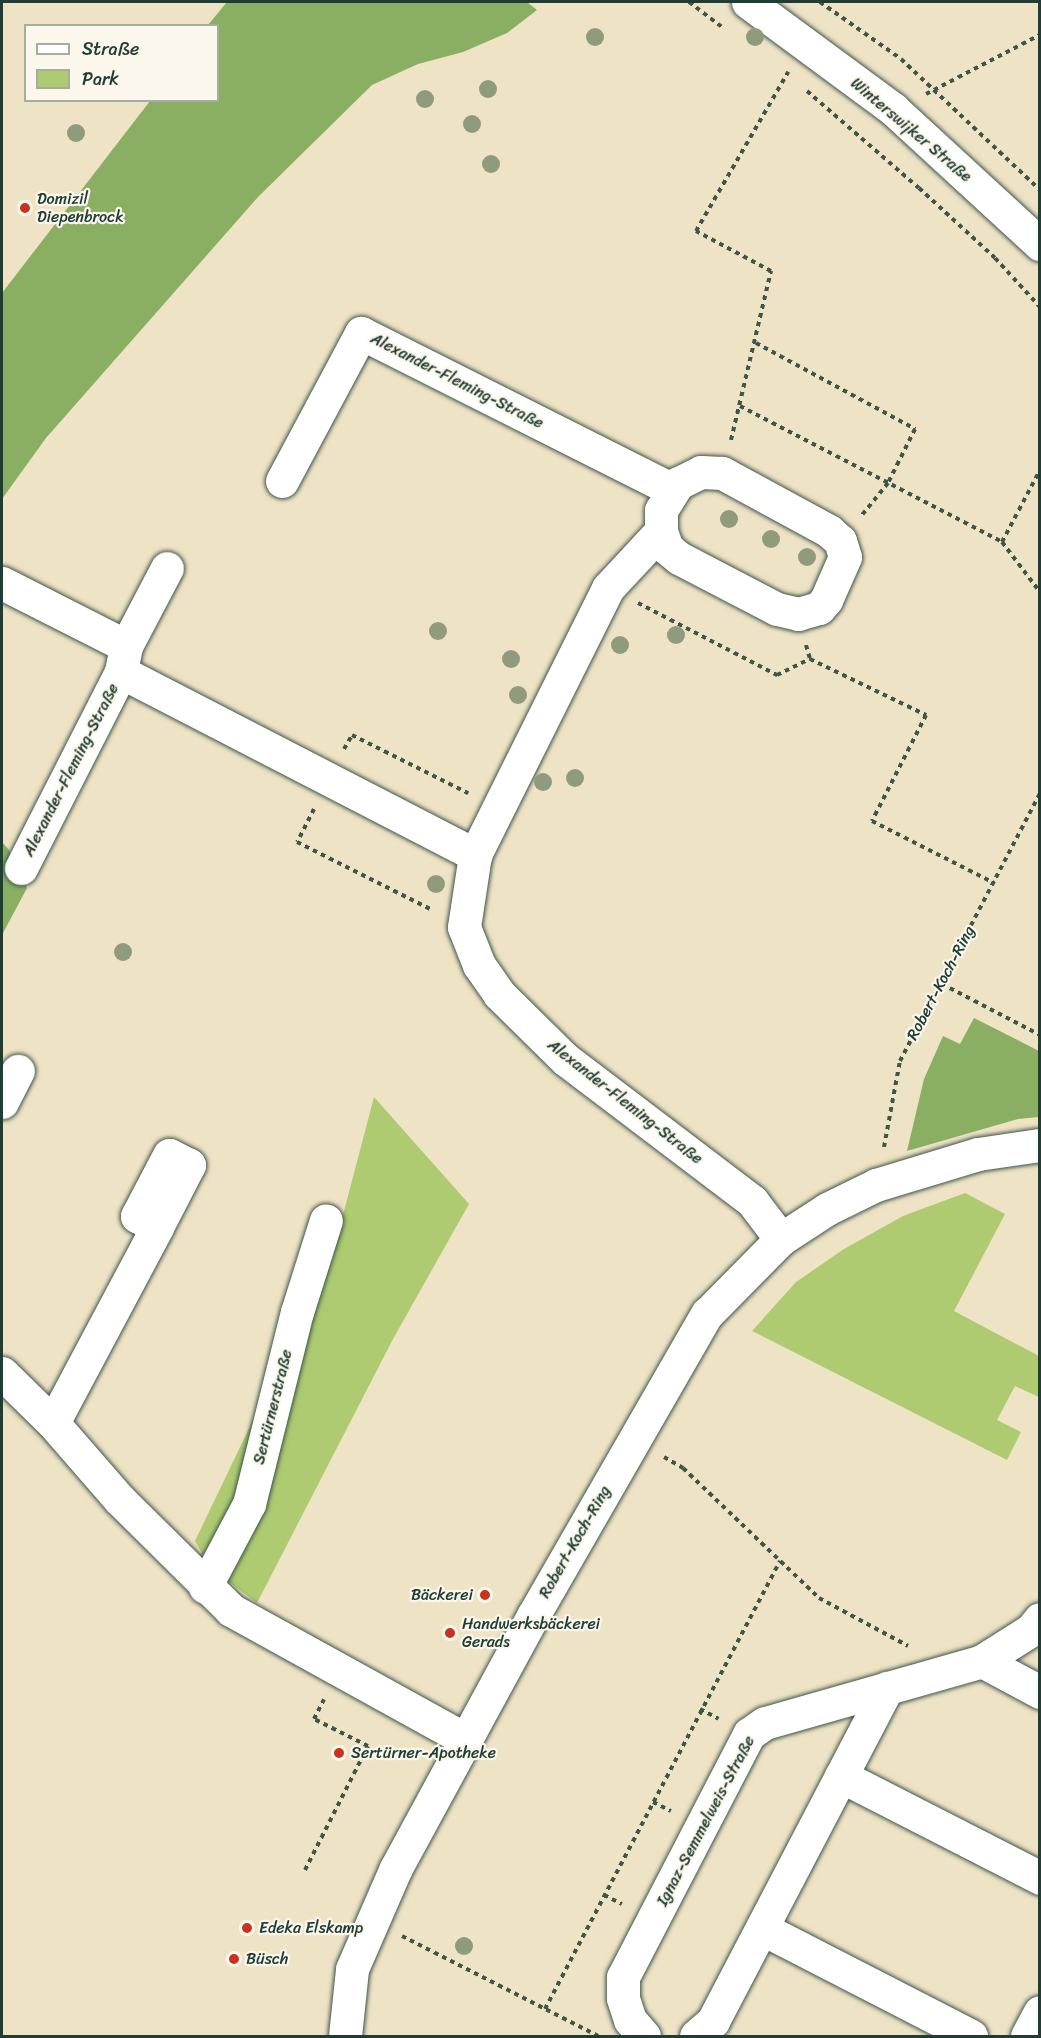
<!DOCTYPE html>
<meta charset="utf-8">
<style>
body{margin:0}
#map{position:relative;width:1041px;height:2038px;overflow:hidden;background:#efe3c5;font-family:Sriracha,sans-serif}
div>[style]{position:absolute}
.green>*{inset:0;background:#aecb71}
.forest>*{inset:0;background:#8aaf63}
.path>*{height:4px;margin-top:-2px;transform-origin:0;background:repeating-linear-gradient(90deg,#3e564a 0 4.5px,transparent 0 9px)}
.roads{filter:drop-shadow(0 0 2px #3e564a) drop-shadow(0 0 2px #3e564a)}
.street>*{height:33px;margin:-16.5px;padding:0 16.5px;transform-origin:16.5px;border-radius:16.5px;background:#fff}
.secondary>*{height:33px;margin:-16.5px;padding:0 16.5px;transform-origin:16.5px;border-radius:16.5px;background:#fff}
.trees>*{width:18px;height:18px;margin:-9px;border-radius:50%;background:#909b7e}
.dots>*{width:16px;height:16px;translate:-50% -50%;box-sizing:border-box;border:3px solid #fbf7ec;border-radius:50%}
span{translate:-50% -50%;white-space:nowrap;text-align:center;line-height:1.15;-webkit-text-stroke:4.5px #fbf7ec;paint-order:stroke}
.street-label{font-size:16px;color:#1f3d34}
.poi-label{font-size:16px;color:#1f3d34}
.left{translate:0 -50%;text-align:left}
.right{translate:-100% -50%;text-align:right}
.frame{position:absolute;inset:0;border:3px solid #1f3d34;pointer-events:none}
.legend{position:absolute;left:24px;top:24px;width:195px;height:78px;box-sizing:border-box;background:#fbf7ec;border:2px solid #a3ada2;margin:0;padding:8px 10px;list-style:none;font-size:18px;color:#1f3d34}
.legend li{display:flex;align-items:center;gap:12px;height:30px}
.legend b{width:30px;border:2px solid #a3ada2}
</style>
<div id="map">
<div class="green">
<i style="clip-path:polygon(374px 1097px,469px 1204px,393px 1339px,257px 1603px,211px 1568px,195px 1541px,333px 1253px)"></i>
<i style="clip-path:polygon(965px 1193px,1005px 1214px,954px 1311px,1039px 1356px,1039px 1397px,1015px 1386px,997px 1420px,1021px 1432px,1007px 1460px,752px 1331px,796px 1282px,844px 1249px,903px 1216px)"></i>
</div>
<div class="forest">
<i style="clip-path:polygon(227px 2px,527px 2px,537px 10px,507px 33px,463px 52px,418px 64px,372px 85px,258px 197px,46px 438px,2px 499px,2px 293px,150px 101px,218px 100px,218px 26px,208px 25px)"></i>
<i style="clip-path:polygon(2px 842px,9px 850px,27px 888px,2px 935px)"></i>
<i style="clip-path:polygon(974px 1018px,1039px 1051px,1039px 1117px,1018px 1119px,907px 1151px,924px 1079px,943px 1036px,960px 1044px)"></i>
</div>
<div class="path">
<i style="left:689px;top:2px;width:41px;rotate:37.1deg"></i>
<i style="left:820px;top:2px;width:99px;rotate:35.1deg"></i>
<i style="left:901px;top:59px;width:191px;rotate:43.3deg"></i>
<i style="left:807px;top:91px;width:148px;rotate:40.9deg"></i>
<i style="left:919px;top:188px;width:103px;rotate:42.6deg"></i>
<i style="left:995px;top:258px;width:67px;rotate:47.4deg"></i>
<i style="left:926px;top:94px;width:128px;rotate:-27.4deg"></i>
<i style="left:756px;top:343px;width:181px;rotate:28.4deg"></i>
<i style="left:915px;top:429px;width:60px;rotate:116.6deg"></i>
<i style="left:888px;top:483px;width:41px;rotate:129.1deg"></i>
<i style="left:740px;top:406px;width:295px;rotate:27.4deg"></i>
<i style="left:1002px;top:542px;width:63px;rotate:52.8deg"></i>
<i style="left:731px;top:440px;width:174px;rotate:-76.7deg"></i>
<i style="left:771px;top:271px;width:85px;rotate:-151.9deg"></i>
<i style="left:696px;top:231px;width:184px;rotate:-59.9deg"></i>
<i style="left:1002px;top:542px;width:81px;rotate:-62.2deg"></i>
<i style="left:638px;top:603px;width:157px;rotate:27.4deg"></i>
<i style="left:777px;top:675px;width:37px;rotate:-26deg"></i>
<i style="left:806px;top:645px;width:15px;rotate:74deg"></i>
<i style="left:810px;top:659px;width:129px;rotate:25.8deg"></i>
<i style="left:926px;top:715px;width:119px;rotate:117deg"></i>
<i style="left:872px;top:821px;width:137px;rotate:26.9deg"></i>
<i style="left:344px;top:749px;width:16px;rotate:-60deg"></i>
<i style="left:352px;top:735px;width:130px;rotate:26.6deg"></i>
<i style="left:314px;top:809px;width:37px;rotate:117deg"></i>
<i style="left:297px;top:842px;width:151px;rotate:26.7deg"></i>
<i style="left:942px;top:984px;width:110px;rotate:27.5deg"></i>
<i style="left:884px;top:1147px;width:87px;rotate:-79.5deg"></i>
<i style="left:900px;top:1061px;width:302px;rotate:-62.4deg"></i>
<i style="left:664px;top:1457px;width:22px;rotate:30deg"></i>
<i style="left:683px;top:1468px;width:188px;rotate:43.7deg"></i>
<i style="left:819px;top:1598px;width:101px;rotate:28.3deg"></i>
<i style="left:700px;top:1709px;width:21px;rotate:28deg"></i>
<i style="left:653px;top:1802px;width:20px;rotate:27deg"></i>
<i style="left:305px;top:1870px;width:139px;rotate:-63.1deg"></i>
<i style="left:368px;top:1746px;width:60px;rotate:-153.4deg"></i>
<i style="left:314px;top:1719px;width:22px;rotate:-63deg"></i>
<i style="left:604px;top:1895px;width:20px;rotate:27deg"></i>
<i style="left:402px;top:1936px;width:220px;rotate:27deg"></i>
<i style="left:545px;top:2009px;width:506px;rotate:-62.32deg"></i>
</div>
<div class="roads">
<div class="street">
<i style="left:282px;top:481px;width:168px;rotate:-61.9deg"></i>
<i style="left:361px;top:333px;width:347px;rotate:26.7deg"></i>
<i style="left:661px;top:531px;width:18px;rotate:71deg"></i>
<i style="left:667px;top:548px;width:16px;rotate:40deg"></i>
<i style="left:679px;top:558px;width:110px;rotate:27.5deg"></i>
<i style="left:777px;top:609px;width:22px;rotate:13deg"></i>
<i style="left:798px;top:614px;width:22px;rotate:-16deg"></i>
<i style="left:819px;top:608px;width:11px;rotate:-49deg"></i>
<i style="left:826px;top:600px;width:47px;rotate:-66.2deg"></i>
<i style="left:845px;top:557px;width:17px;rotate:-107deg"></i>
<i style="left:840px;top:541px;width:15px;rotate:-138deg"></i>
<i style="left:829px;top:531px;width:122px;rotate:-151.5deg"></i>
<i style="left:722px;top:473px;width:21px;rotate:-177deg"></i>
<i style="left:701px;top:472px;width:25px;rotate:154deg"></i>
<i style="left:678px;top:483px;width:32px;rotate:122deg"></i>
<i style="left:661px;top:510px;width:21px;rotate:90deg"></i>
<i style="left:661px;top:531px;width:78px;rotate:132.9deg"></i>
<i style="left:608px;top:588px;width:298px;rotate:116.5deg"></i>
<i style="left:475px;top:855px;width:73px;rotate:98.7deg"></i>
<i style="left:464px;top:927px;width:41px;rotate:68.5deg"></i>
<i style="left:479px;top:965px;width:35px;rotate:55deg"></i>
<i style="left:499px;top:994px;width:93px;rotate:44.6deg"></i>
<i style="left:565px;top:1059px;width:235px;rotate:37.2deg"></i>
<i style="left:752px;top:1201px;width:48px;rotate:52.7deg"></i>
<i style="left:2px;top:583px;width:139px;rotate:26.9deg"></i>
<i style="left:126px;top:646px;width:26px;rotate:101deg"></i>
<i style="left:121px;top:672px;width:399px;rotate:27.3deg"></i>
<i style="left:126px;top:646px;width:88px;rotate:-62.3deg"></i>
<i style="left:21px;top:868px;width:220px;rotate:-63deg"></i>
<i style="left:2px;top:1102px;width:35px;rotate:-63deg"></i>
<i style="left:2px;top:1373px;width:71px;rotate:44.4deg"></i>
<i style="left:53px;top:1423px;width:102px;rotate:49deg"></i>
<i style="left:120px;top:1500px;width:156px;rotate:44.7deg"></i>
<i style="left:231px;top:1610px;width:267px;rotate:28.9deg"></i>
<i style="left:53px;top:1423px;width:222px;rotate:-62deg"></i>
<i style="left:157px;top:1227px;width:70px;rotate:-62.7deg"></i>
<i style="left:189px;top:1165px;width:22px;rotate:-153deg"></i>
<i style="left:169px;top:1155px;width:69px;rotate:117.7deg"></i>
<i style="left:137px;top:1216px;width:23px;rotate:29deg"></i>
<i style="left:205px;top:1587px;width:94px;rotate:-62.1deg"></i>
<i style="left:249px;top:1504px;width:198px;rotate:-76deg"></i>
<i style="left:297px;top:1312px;width:96px;rotate:-72.5deg"></i>
<i style="left:982px;top:1661px;width:66px;rotate:28.1deg"></i>
<i style="left:841px;top:1776px;width:224px;rotate:27.1deg"></i>
<i style="left:763px;top:1929px;width:234px;rotate:27.2deg"></i>
<i style="left:345px;top:2036px;width:67px;rotate:-84deg"></i>
<i style="left:352px;top:1969px;width:110px;rotate:-66.5deg"></i>
<i style="left:396px;top:1868px;width:287px;rotate:-61.5deg"></i>
<i style="left:533px;top:1616px;width:349px;rotate:-60.1deg"></i>
<i style="left:707px;top:1314px;width:105px;rotate:-45.4deg"></i>
<i style="left:781px;top:1239px;width:55px;rotate:-33.1deg"></i>
<i style="left:827px;top:1209px;width:55px;rotate:-26.1deg"></i>
<i style="left:876px;top:1185px;width:107px;rotate:-16.9deg"></i>
<i style="left:978px;top:1154px;width:63px;rotate:-8.3deg"></i>
<i style="left:644px;top:2036px;width:21px;rotate:-131deg"></i>
<i style="left:630px;top:2020px;width:23px;rotate:-108deg"></i>
<i style="left:623px;top:1998px;width:21px;rotate:-90deg"></i>
<i style="left:623px;top:1977px;width:274px;rotate:-62.6deg"></i>
<i style="left:749px;top:1734px;width:19px;rotate:-35deg"></i>
<i style="left:765px;top:1723px;width:226px;rotate:-15.9deg"></i>
<i style="left:982px;top:1661px;width:58px;rotate:-32.3deg"></i>
<i style="left:1031px;top:1630px;width:14px;rotate:-51deg"></i>
<i style="left:696px;top:2036px;width:23px;rotate:-41deg"></i>
<i style="left:713px;top:2021px;width:376px;rotate:-62.4deg"></i>
<i style="left:1027px;top:2036px;width:27px;rotate:-62deg"></i>
</div>
<div class="secondary">
<i style="left:748px;top:2px;width:180px;rotate:36.4deg"></i>
<i style="left:893px;top:109px;width:200px;rotate:42.6deg"></i>
</div>
</div>
<div class="trees">
<i style="left:595px;top:37px"></i>
<i style="left:755px;top:37px"></i>
<i style="left:488px;top:89px"></i>
<i style="left:425px;top:99px"></i>
<i style="left:472px;top:124px"></i>
<i style="left:76px;top:133px"></i>
<i style="left:491px;top:164px"></i>
<i style="left:729px;top:519px"></i>
<i style="left:771px;top:539px"></i>
<i style="left:807px;top:557px"></i>
<i style="left:438px;top:631px"></i>
<i style="left:676px;top:635px"></i>
<i style="left:620px;top:645px"></i>
<i style="left:511px;top:659px"></i>
<i style="left:518px;top:695px"></i>
<i style="left:575px;top:778px"></i>
<i style="left:543px;top:782px"></i>
<i style="left:436px;top:884px"></i>
<i style="left:123px;top:952px"></i>
<i style="left:464px;top:1946px"></i>
</div>
<div class="dots">
<i style="left:25px;top:208px;background:#c8321e"></i>
<i style="left:485px;top:1595px;background:#c8321e"></i>
<i style="left:450px;top:1633px;background:#c8321e"></i>
<i style="left:339px;top:1753px;background:#c8321e"></i>
<i style="left:247px;top:1928px;background:#c8321e"></i>
<i style="left:234px;top:1959px;background:#c8321e"></i>
</div>
<div class="street-label">
<span style="left:911px;top:130px;rotate:40deg">Winterswijker Straße</span>
<span style="left:457px;top:381px;rotate:27deg">Alexander-Fleming-Straße</span>
<span style="left:71px;top:770px;rotate:-63deg">Alexander-Fleming-Straße</span>
<span style="left:941px;top:983px;rotate:-62deg">Robert-Koch-Ring</span>
<span style="left:625px;top:1102px;rotate:38deg">Alexander-Fleming-Straße</span>
<span style="left:273px;top:1407px;rotate:-76deg">Sertürnerstraße</span>
<span style="left:575px;top:1542px;rotate:-60deg">Robert-Koch-Ring</span>
<span style="left:706px;top:1821px;rotate:-62deg">Ignaz-Semmelweis-Straße</span>
</div>
<div class="poi-label">
<span class="left" style="left:37px;top:208px">Domizil<br>Diepenbrock</span>
<span class="right" style="left:473px;top:1595px">Bäckerei</span>
<span class="left" style="left:462px;top:1633px">Handwerksbäckerei<br>Gerads</span>
<span class="left" style="left:351px;top:1753px">Sertürner-Apotheke</span>
<span class="left" style="left:259px;top:1928px">Edeka Elskamp</span>
<span class="left" style="left:246px;top:1959px">Büsch</span>
</div>
<div class="frame"></div>
<ul class="legend">
<li><b style="height:8px;background:#fff"></b>Straße</li>
<li><b style="height:16px;background:#aecb71"></b>Park</li>
</ul>
</div>
